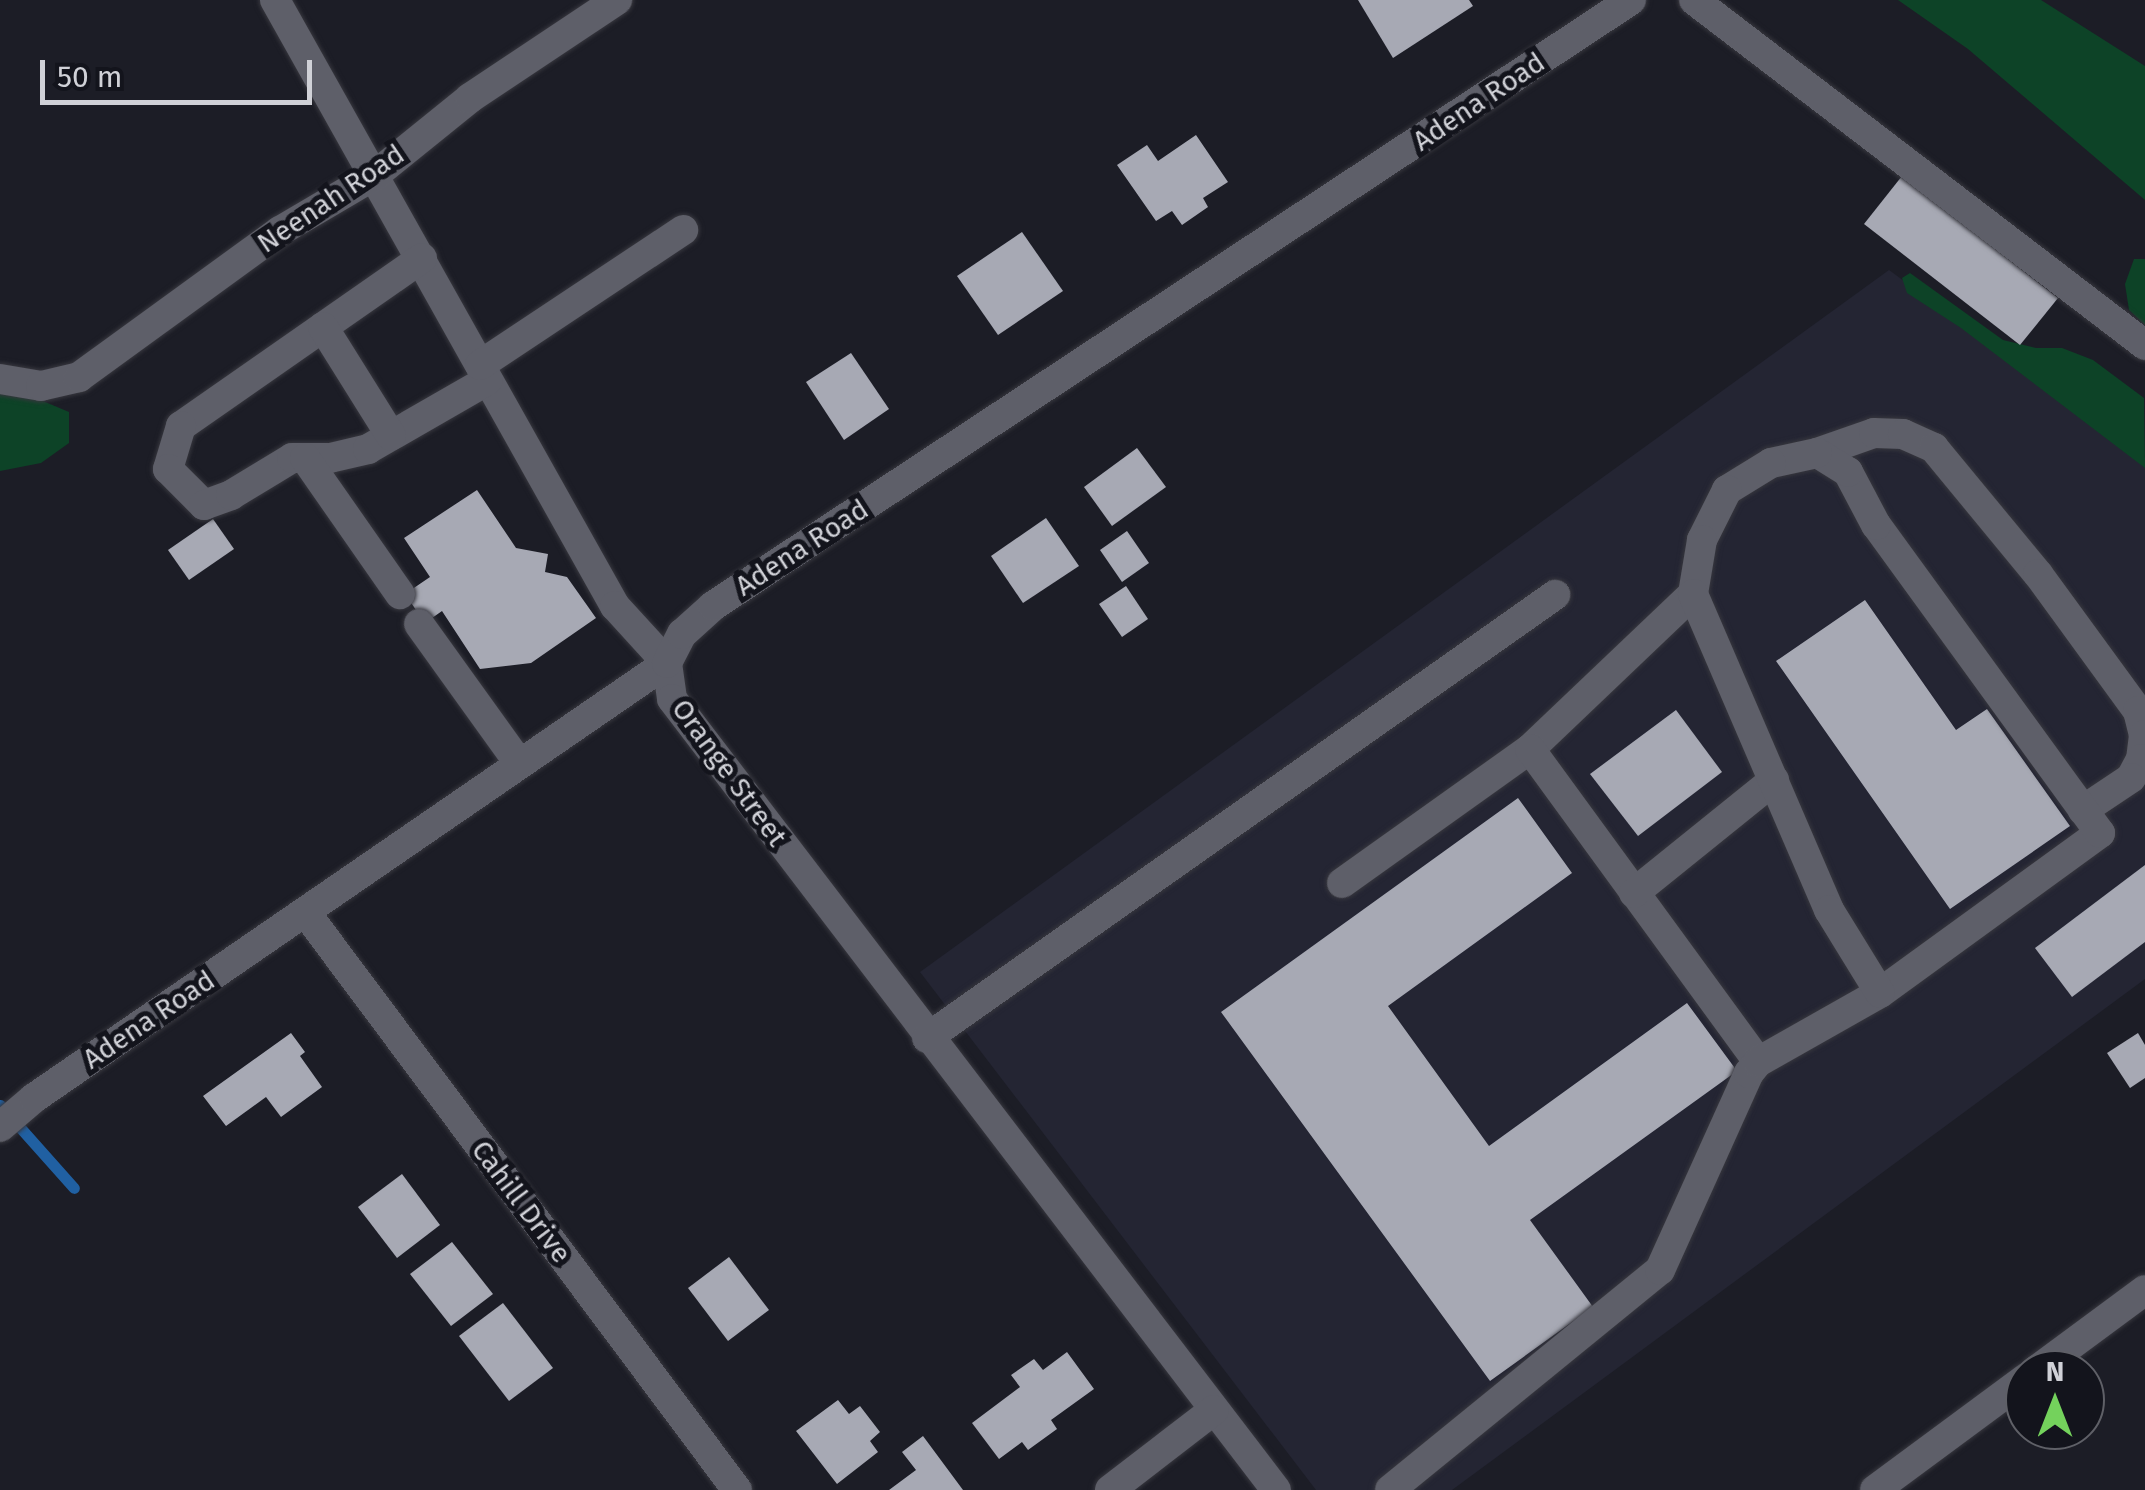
<!DOCTYPE html>
<style>
body{margin:0}
#map{position:relative;width:2145px;height:1490px;overflow:hidden;background:#1c1d26;font-family:"Fira Sans",sans-serif}
div>[style]{position:absolute}
.built>*{inset:0;background:#242533}
.green>*{inset:0;background:#0d4327}
.stream>*{height:11px;margin:-5.5px;padding:0 5.5px;transform-origin:5.5px;border-radius:5.5px;background:#2060a2}
.building>*{inset:0;background:#a7a9b4}
.roads{filter:drop-shadow(0 0 2px #37373e) drop-shadow(0 0 2px #37373e)}
.minor>*{height:30px;margin:-15px;padding:0 15px;transform-origin:15px;border-radius:15px;background:#5e5f69}
span{translate:-50% -50%;white-space:nowrap;text-align:center;line-height:1.15;-webkit-text-stroke:10px #13141c;paint-order:stroke}
.street-label{font-size:28px;color:#d0d1d7}
.north{position:absolute;left:2005px;top:1350px;width:100px;height:100px;box-sizing:border-box;background:#13141c;border:2px solid #5f6067;border-radius:50%;rotate:0deg;font-size:28px;font-weight:700;line-height:40px;text-align:center;color:#d0d1d7}
.north::after{content:'';display:block;margin:auto;width:35px;height:45px;background:#74d25c;clip-path:polygon(50% 0,100% 100%,50% 72%,0 100%)}
.scale{position:absolute;left:40px;top:60px;width:272px;height:45px;box-sizing:border-box;border:5px solid #d0d1d7;border-top:0;padding-left:12px;font-size:30px;line-height:35px;white-space:nowrap;color:#d0d1d7;-webkit-text-stroke:8px #13141c;paint-order:stroke}
</style>
<div id="map">
<div class="built">
<i style="clip-path:polygon(1889px 270px,2145px 458px,2145px 979px,1452px 1490px,1316px 1490px,920px 972px)"></i>
</div>
<div class="green">
<i style="clip-path:polygon(1898px 0,2041px 0,2145px 66px,2145px 200px,1968px 49px)"></i>
<i style="clip-path:polygon(2134px 259px,2145px 259px,2145px 325px,2129px 310px,2125px 284px)"></i>
<i style="clip-path:polygon(1910px 273px,2003px 340px,2036px 348px,2062px 348px,2093px 360px,2144px 398px,2145px 468px,1961px 328px,1907px 293px,1902px 278px)"></i>
<i style="clip-path:polygon(0 383px,69px 412px,69px 443px,41px 463px,0 471px)"></i>
</div>
<div class="stream">
<i style="left:0;top:1105px;width:111px;rotate:48.3deg"></i>
</div>
<div class="building">
<i style="clip-path:polygon(1358px 0,1469px 0,1473px 6px,1393px 58px)"></i>
<i style="clip-path:polygon(1196px 135px,1228px 182px,1203px 198px,1208px 207px,1182px 225px,1172px 211px,1156px 221px,1117px 165px,1147px 145px,1158px 161px)"></i>
<i style="clip-path:polygon(1902px 176px,2058px 298px,2020px 345px,1864px 224px)"></i>
<i style="clip-path:polygon(1022px 232px,1063px 291px,998px 335px,957px 276px)"></i>
<i style="clip-path:polygon(851px 353px,889px 409px,844px 440px,806px 382px)"></i>
<i style="clip-path:polygon(1137px 448px,1166px 487px,1112px 526px,1084px 487px)"></i>
<i style="clip-path:polygon(477px 490px,516px 548px,548px 554px,545px 572px,567px 577px,596px 618px,531px 663px,480px 669px,442px 611px,425px 623px,405px 594px,430px 577px,404px 538px)"></i>
<i style="clip-path:polygon(1046px 518px,1079px 566px,1023px 603px,991px 556px)"></i>
<i style="clip-path:polygon(213px 519px,234px 549px,189px 580px,168px 550px)"></i>
<i style="clip-path:polygon(1127px 531px,1149px 563px,1122px 582px,1100px 550px)"></i>
<i style="clip-path:polygon(1126px 586px,1148px 619px,1122px 637px,1099px 604px)"></i>
<i style="clip-path:polygon(1865px 600px,1956px 730px,1987px 709px,2070px 826px,1950px 909px,1776px 661px)"></i>
<i style="clip-path:polygon(1676px 710px,1722px 772px,1638px 836px,1590px 774px)"></i>
<i style="clip-path:polygon(1518px 798px,1572px 873px,1388px 1006px,1489px 1146px,1687px 1003px,1737px 1071px,1530px 1220px,1593px 1307px,1490px 1381px,1221px 1012px)"></i>
<i style="clip-path:polygon(2145px 865px,2145px 942px,2072px 997px,2035px 948px)"></i>
<i style="clip-path:polygon(291px 1033px,305px 1052px,300px 1056px,322px 1087px,281px 1117px,266px 1097px,226px 1126px,203px 1096px)"></i>
<i style="clip-path:polygon(2138px 1033px,2145px 1045px,2145px 1078px,2130px 1088px,2107px 1053px)"></i>
<i style="clip-path:polygon(402px 1174px,440px 1225px,397px 1258px,358px 1207px)"></i>
<i style="clip-path:polygon(452px 1242px,493px 1294px,451px 1326px,410px 1274px)"></i>
<i style="clip-path:polygon(729px 1257px,769px 1310px,728px 1341px,688px 1288px)"></i>
<i style="clip-path:polygon(503px 1303px,553px 1368px,509px 1401px,459px 1336px)"></i>
<i style="clip-path:polygon(1067px 1352px,1094px 1389px,1051px 1420px,1057px 1429px,1028px 1450px,1022px 1442px,999px 1459px,972px 1423px,1020px 1387px,1011px 1375px,1034px 1359px,1043px 1370px)"></i>
<i style="clip-path:polygon(838px 1400px,849px 1414px,860px 1406px,880px 1432px,870px 1441px,878px 1452px,837px 1484px,796px 1431px)"></i>
<i style="clip-path:polygon(923px 1436px,963px 1490px,889px 1490px,916px 1470px,902px 1452px)"></i>
</div>
<div class="roads">
<div class="minor">
<i style="left:275px;top:0;width:695px;rotate:60.71deg"></i>
<i style="left:615px;top:606px;width:77px;rotate:47.6deg"></i>
<i style="left:667px;top:663px;width:36px;rotate:82deg"></i>
<i style="left:672px;top:699px;width:995px;rotate:52.63deg"></i>
<i style="left:1694px;top:0;width:568px;rotate:37.41deg"></i>
<i style="left:422px;top:258px;width:294px;rotate:145.1deg"></i>
<i style="left:181px;top:426px;width:45px;rotate:106.8deg"></i>
<i style="left:168px;top:469px;width:51px;rotate:45deg"></i>
<i style="left:204px;top:505px;width:29px;rotate:-20deg"></i>
<i style="left:231px;top:495px;width:71px;rotate:-31.2deg"></i>
<i style="left:292px;top:458px;width:38px"></i>
<i style="left:330px;top:458px;width:39px;rotate:-13deg"></i>
<i style="left:368px;top:449px;width:138px;rotate:-29.9deg"></i>
<i style="left:323px;top:327px;width:128px;rotate:58deg"></i>
<i style="left:480px;top:365px;width:244px;rotate:-33.6deg"></i>
<i style="left:0;top:379px;width:42px;rotate:9.7deg"></i>
<i style="left:41px;top:386px;width:39px;rotate:-13deg"></i>
<i style="left:79px;top:377px;width:248px;rotate:-36deg"></i>
<i style="left:280px;top:231px;width:110px;rotate:-30.5deg"></i>
<i style="left:375px;top:175px;width:122px;rotate:-39deg"></i>
<i style="left:470px;top:98px;width:177px;rotate:-33.7deg"></i>
<i style="left:1817px;top:453px;width:60px;rotate:-19.3deg"></i>
<i style="left:1874px;top:433px;width:29px;rotate:2deg"></i>
<i style="left:1903px;top:434px;width:34px;rotate:24deg"></i>
<i style="left:1934px;top:448px;width:163px;rotate:50.5deg"></i>
<i style="left:2038px;top:574px;width:170px;rotate:53.9deg"></i>
<i style="left:2138px;top:711px;width:25px;rotate:76deg"></i>
<i style="left:2144px;top:735px;width:24px;rotate:97deg"></i>
<i style="left:2141px;top:759px;width:21px;rotate:118deg"></i>
<i style="left:2131px;top:778px;width:58px;rotate:146.3deg"></i>
<i style="left:305px;top:458px;width:166px;rotate:55.1deg"></i>
<i style="left:419px;top:624px;width:171px;rotate:54.3deg"></i>
<i style="left:1530px;top:749px;width:225px;rotate:-43.6deg"></i>
<i style="left:1342px;top:883px;width:231px;rotate:-35.5deg"></i>
<i style="left:1530px;top:749px;width:387px;rotate:53.9deg"></i>
<i style="left:1634px;top:893px;width:180px;rotate:-38.9deg"></i>
<i style="left:306px;top:913px;width:720px;rotate:53.24deg"></i>
<i style="left:927px;top:1038px;width:769px;rotate:-35.2deg"></i>
<i style="left:0;top:1127px;width:45px;rotate:-40.5deg"></i>
<i style="left:34px;top:1098px;width:768px;rotate:-34.5deg"></i>
<i style="left:667px;top:663px;width:33px;rotate:-63deg"></i>
<i style="left:682px;top:634px;width:42px;rotate:-42.1deg"></i>
<i style="left:713px;top:606px;width:1100px;rotate:-33.43deg"></i>
<i style="left:2037px;top:1370px;width:134px;rotate:-36.5deg"></i>
<i style="left:1110px;top:1490px;width:131px;rotate:-37.6deg"></i>
<i style="left:1390px;top:1490px;width:348px;rotate:-39.2deg"></i>
<i style="left:1660px;top:1270px;width:216px;rotate:-65.7deg"></i>
<i style="left:1749px;top:1073px;width:14px;rotate:-51deg"></i>
<i style="left:1758px;top:1062px;width:140px;rotate:-29.5deg"></i>
<i style="left:1880px;top:993px;width:272px;rotate:-36deg"></i>
<i style="left:2100px;top:833px;width:381px;rotate:-126deg"></i>
<i style="left:1876px;top:525px;width:60px;rotate:-117.8deg"></i>
<i style="left:1848px;top:472px;width:36px;rotate:-148deg"></i>
<i style="left:1817px;top:453px;width:47px;rotate:167.7deg"></i>
<i style="left:1771px;top:463px;width:52px;rotate:148.5deg"></i>
<i style="left:1727px;top:490px;width:56px;rotate:116.6deg"></i>
<i style="left:1702px;top:540px;width:55px;rotate:99.5deg"></i>
<i style="left:1693px;top:594px;width:344px;rotate:66.7deg"></i>
<i style="left:1829px;top:910px;width:97px;rotate:58.4deg"></i>
<i style="left:1875px;top:1490px;width:187px;rotate:-36.5deg"></i>
</div>
</div>
<div class="street-label">
<span style="left:1479px;top:102px;rotate:-34deg">Adena Road</span>
<span style="left:331px;top:199px;rotate:-34deg">Neenah Road</span>
<span style="left:802px;top:548px;rotate:-33deg">Adena Road</span>
<span style="left:729px;top:773px;rotate:54deg">Orange Street</span>
<span style="left:149px;top:1020px;rotate:-34deg">Adena Road</span>
<span style="left:521px;top:1202px;rotate:53deg">Cahill Drive</span>
</div>
<div class="north">N</div>
<div class="scale">50 m</div>
</div>
